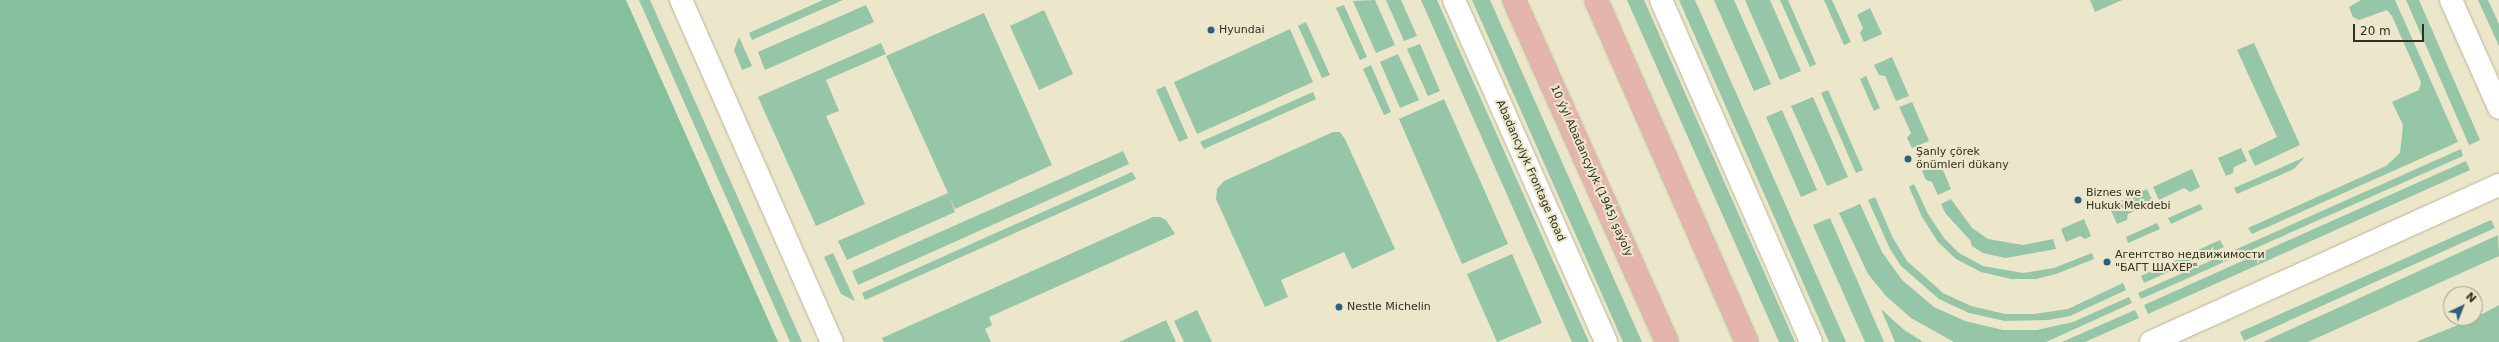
<!DOCTYPE html>
<meta charset="utf-8">
<style>
body{margin:0}
#map{position:relative;width:2499px;height:342px;overflow:hidden;background:#ece6ca;font-family:"DejaVu Sans",sans-serif}
div>[style]{position:absolute}
.green>*{inset:0;background:#94c6a7}
.forest>*{inset:0;background:#83c09b}
.roads{filter:drop-shadow(0 0 1px #b9b399) drop-shadow(0 0 1px #b9b399)}
.street>*{height:22px;margin:-11px;padding:0 11px;transform-origin:11px;border-radius:11px;background:#fff}
.primary>*{height:22px;margin:-11px;padding:0 11px;transform-origin:11px;border-radius:11px;background:#e5b5ad}
.dots>*{width:11px;height:11px;translate:-50% -50%;box-sizing:border-box;border:2px solid #ece6ca;border-radius:50%}
span{translate:-50% -50%;white-space:nowrap;text-align:center;line-height:1.15;-webkit-text-stroke:4px #ece6ca;paint-order:stroke}
.poi-label{font-size:11px;color:#322f25}
.left{translate:0 -50%;text-align:left}
.street-label{font-size:11px;color:#322f25}
.north{position:absolute;left:2443px;top:286px;width:40px;height:40px;box-sizing:border-box;background:#ece6ca;border:1px solid #a29d88;border-radius:50%;rotate:43deg;font-size:11px;font-weight:700;line-height:16px;text-align:center;color:#322f25}
.north::after{content:'';display:block;margin:auto;width:14px;height:18px;background:#2d627e;clip-path:polygon(50% 0,100% 100%,50% 72%,0 100%)}
.scale{position:absolute;left:2353px;top:24px;width:71px;height:18px;box-sizing:border-box;border:2px solid #322f25;border-top:0;padding-left:5px;font-size:12px;line-height:14px;white-space:nowrap;color:#322f25;-webkit-text-stroke:3px #ece6ca;paint-order:stroke}
</style>
<div id="map">
<div class="green">
<i style="clip-path:polygon(639px 0,650px 0,802px 342px,790px 342px)"></i>
<i style="clip-path:polygon(823px 0,843px 0,752px 40px,749px 33px)"></i>
<i style="clip-path:polygon(1375px 0,1395px 45px,1376px 53px,1353px 1px)"></i>
<i style="clip-path:polygon(1386px 0,1401px 0,1417px 36px,1404px 41px)"></i>
<i style="clip-path:polygon(1421px 0,1437px 0,1589px 342px,1572px 342px)"></i>
<i style="clip-path:polygon(1472px 0,1490px 0,1642px 342px,1623px 342px)"></i>
<i style="clip-path:polygon(1627px 0,1644px 0,1795px 342px,1779px 342px)"></i>
<i style="clip-path:polygon(1679px 0,1695px 0,1846px 342px,1829px 342px)"></i>
<i style="clip-path:polygon(1714px 0,1734px 0,1771px 84px,1754px 91px)"></i>
<i style="clip-path:polygon(1745px 0,1770px 0,1801px 71px,1780px 80px)"></i>
<i style="clip-path:polygon(1780px 0,1788px 0,1816px 64px,1810px 67px)"></i>
<i style="clip-path:polygon(1824px 0,1832px 0,1851px 42px,1844px 45px)"></i>
<i style="clip-path:polygon(2090px 0,2122px 0,2095px 12px)"></i>
<i style="clip-path:polygon(2361px 0,2395px 0,2458px 142px,2252px 234px,2248px 228px,2386px 166px,2400px 153px,2403px 125px,2392px 102px,2419px 90px,2421px 82px,2392px 16px,2387px 10px,2359px 20px,2353px 17px,2349px 7px)"></i>
<i style="clip-path:polygon(2406px 0,2419px 0,2480px 140px,2469px 145px)"></i>
<i style="clip-path:polygon(2478px 0,2488px 0,2499px 24px,2499px 46px)"></i>
<i style="clip-path:polygon(866px 5px,874px 22px,765px 70px,758px 52px)"></i>
<i style="clip-path:polygon(1344px 5px,1367px 57px,1360px 60px,1336px 8px)"></i>
<i style="clip-path:polygon(1870px 8px,1882px 34px,1864px 42px,1860px 33px,1863px 28px,1857px 15px)"></i>
<i style="clip-path:polygon(1044px 10px,1073px 74px,1039px 90px,1010px 26px)"></i>
<i style="clip-path:polygon(984px 13px,1052px 165px,955px 209px,950px 198px,955px 212px,847px 260px,838px 241px,948px 193px,886px 56px)"></i>
<i style="clip-path:polygon(1306px 22px,1330px 75px,1322px 78px,1298px 26px)"></i>
<i style="clip-path:polygon(1290px 29px,1313px 82px,1197px 134px,1174px 82px)"></i>
<i style="clip-path:polygon(739px 37px,752px 66px,742px 70px,734px 50px)"></i>
<i style="clip-path:polygon(881px 43px,886px 54px,826px 80px,839px 111px,826px 116px,865px 204px,816px 226px,758px 97px)"></i>
<i style="clip-path:polygon(2254px 43px,2300px 145px,2255px 166px,2248px 151px,2277px 137px,2237px 50px)"></i>
<i style="clip-path:polygon(1420px 44px,1440px 91px,1428px 96px,1407px 49px)"></i>
<i style="clip-path:polygon(1398px 54px,1419px 100px,1400px 108px,1380px 62px)"></i>
<i style="clip-path:polygon(1892px 57px,1909px 96px,1896px 101px,1885px 76px,1879px 75px,1874px 65px)"></i>
<i style="clip-path:polygon(1371px 65px,1391px 112px,1384px 115px,1363px 69px)"></i>
<i style="clip-path:polygon(1866px 76px,1880px 108px,1874px 111px,1860px 79px)"></i>
<i style="clip-path:polygon(1165px 86px,1188px 138px,1179px 142px,1156px 90px)"></i>
<i style="clip-path:polygon(1828px 90px,1863px 170px,1856px 173px,1821px 93px)"></i>
<i style="clip-path:polygon(1313px 92px,1316px 99px,1204px 149px,1200px 142px)"></i>
<i style="clip-path:polygon(1813px 97px,1848px 177px,1827px 186px,1791px 106px)"></i>
<i style="clip-path:polygon(1444px 99px,1508px 244px,1462px 264px,1399px 119px)"></i>
<i style="clip-path:polygon(1912px 102px,1929px 141px,1912px 148px,1907px 138px,1911px 133px,1899px 107px)"></i>
<i style="clip-path:polygon(1782px 110px,1817px 190px,1801px 197px,1766px 117px)"></i>
<i style="clip-path:polygon(1333px 132px,1340px 132px,1345px 139px,1395px 249px,1352px 269px,1344px 252px,1281px 280px,1288px 297px,1265px 307px,1216px 199px,1217px 189px,1224px 181px)"></i>
<i style="clip-path:polygon(2241px 148px,2247px 161px,2234px 167px,2233px 173px,2226px 176px,2218px 158px)"></i>
<i style="clip-path:polygon(2461px 149px,2463px 156px,2141px 299px,2138px 293px)"></i>
<i style="clip-path:polygon(1123px 151px,1129px 164px,858px 285px,852px 271px)"></i>
<i style="clip-path:polygon(2305px 157px,2294px 169px,2237px 194px,2234px 188px)"></i>
<i style="clip-path:polygon(2466px 161px,2470px 170px,2148px 314px,2144px 305px)"></i>
<i style="clip-path:polygon(1940px 163px,1951px 189px,1938px 195px,1932px 182px,1926px 180px,1922px 171px)"></i>
<i style="clip-path:polygon(2192px 169px,2200px 187px,2190px 192px,2184px 188px,2159px 200px,2153px 187px)"></i>
<i style="clip-path:polygon(1132px 172px,1136px 179px,865px 300px,862px 293px)"></i>
<i style="clip-path:polygon(1914px 184px,1928px 214px,1944px 238px,1959px 253px,1983px 266px,2023px 273px,2054px 268px,2092px 253px,2094px 259px,2056px 274px,2036px 279px,2011px 279px,1981px 272px,1956px 259px,1938px 242px,1922px 217px,1909px 187px)"></i>
<i style="clip-path:polygon(2147px 189px,2153px 202px,2128px 214px,2127px 220px,2117px 224px,2109px 206px)"></i>
<i style="clip-path:polygon(1875px 197px,1893px 238px,1907px 261px,1943px 293px,1971px 306px,2005px 314px,2034px 314px,2068px 309px,2123px 283px,2126px 290px,2070px 316px,2048px 320px,2005px 321px,1969px 313px,1939px 299px,1901px 266px,1890px 249px,1868px 200px)"></i>
<i style="clip-path:polygon(1951px 199px,1972px 228px,1988px 239px,2023px 245px,2053px 239px,2056px 249px,2006px 258px,1983px 253px,1972px 246px,1970px 240px,1946px 214px,1941px 204px)"></i>
<i style="clip-path:polygon(1860px 204px,1882px 252px,1902px 280px,1934px 307px,1965px 321px,2003px 330px,2037px 330px,2073px 322px,2129px 297px,2132px 303px,2046px 342px,1954px 342px,1911px 318px,1886px 296px,1868px 274px,1839px 213px)"></i>
<i style="clip-path:polygon(2200px 204px,2203px 209px,2171px 224px,2168px 218px)"></i>
<i style="clip-path:polygon(1153px 217px,1160px 217px,1166px 220px,1175px 234px,989px 317px,992px 325px,985px 329px,991px 342px,884px 342px,882px 338px)"></i>
<i style="clip-path:polygon(1830px 218px,1884px 342px,1865px 342px,1813px 225px)"></i>
<i style="clip-path:polygon(2084px 219px,2091px 236px,2085px 239px,2080px 236px,2066px 242px,2061px 229px)"></i>
<i style="clip-path:polygon(2491px 220px,2495px 228px,2244px 341px,2240px 332px)"></i>
<i style="clip-path:polygon(2157px 223px,2160px 229px,2128px 243px,2126px 237px)"></i>
<i style="clip-path:polygon(2498px 235px,2499px 256px,2308px 342px,2263px 342px)"></i>
<i style="clip-path:polygon(2220px 240px,2224px 247px,2144px 283px,2141px 276px)"></i>
<i style="clip-path:polygon(833px 253px,855px 301px,841px 294px,824px 257px)"></i>
<i style="clip-path:polygon(1512px 254px,1542px 323px,1497px 342px,1467px 274px)"></i>
<i style="clip-path:polygon(2499px 305px,2499px 342px,2416px 342px,2475px 318px)"></i>
<i style="clip-path:polygon(1881px 309px,1903px 329px,1923px 342px,1895px 342px)"></i>
<i style="clip-path:polygon(1197px 310px,1212px 342px,1184px 342px,1174px 321px)"></i>
<i style="clip-path:polygon(2135px 310px,2139px 318px,2085px 342px,2062px 342px)"></i>
<i style="clip-path:polygon(1166px 320px,1176px 342px,1119px 342px)"></i>
</div>
<div class="forest">
<i style="clip-path:polygon(0 0,626px 0,778px 342px,0 342px)"></i>
</div>
<div class="roads">
<div class="street">
<i style="left:681px;top:0;width:374px;rotate:66.2deg"></i>
<i style="left:1454px;top:0;width:374px;rotate:66deg"></i>
<i style="left:1661px;top:0;width:373px;rotate:66.3deg"></i>
<i style="left:2451px;top:0;width:118px;rotate:66deg"></i>
<i style="left:2151px;top:342px;width:382px;rotate:-24.3deg"></i>
</div>
<div class="primary">
<i style="left:1514px;top:0;width:375px;rotate:65.9deg"></i>
<i style="left:1596px;top:0;width:374px;rotate:66.2deg"></i>
</div>
</div>
<div class="dots">
<i style="left:1211px;top:30px;background:#2d627e"></i>
<i style="left:1908px;top:159px;background:#2d627e"></i>
<i style="left:2078px;top:200px;background:#2d627e"></i>
<i style="left:2107px;top:262px;background:#2d627e"></i>
<i style="left:1339px;top:307px;background:#2d627e"></i>
</div>
<div class="poi-label">
<span class="left" style="left:1219px;top:30px">Hyundai</span>
<span class="left" style="left:1916px;top:159px">Şanly çörek<br>önümleri dükany</span>
<span class="left" style="left:2086px;top:200px">Biznes we<br>Hukuk Mekdebi</span>
<span class="left" style="left:2115px;top:262px">Агентство недвижимости<br>"БАГТ ШАХЕР"</span>
<span class="left" style="left:1347px;top:307px">Nestle Michelin</span>
</div>
<div class="street-label">
<span style="left:1530px;top:171px;rotate:66deg">Abadancylyk Frontage Road</span>
<span style="left:1591px;top:171px;rotate:66deg">10 ýyl Abadançylyk (1945) şaýoly</span>
</div>
<div class="north">N</div>
<div class="scale">20 m</div>
</div>
